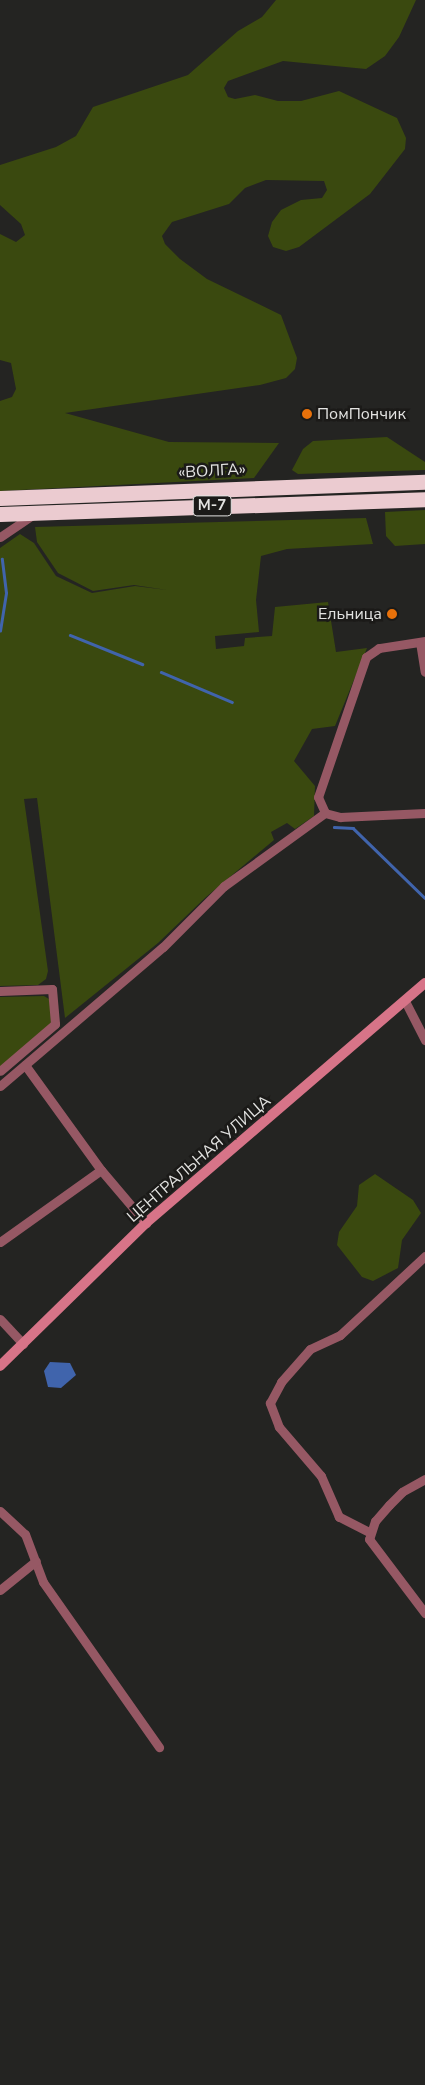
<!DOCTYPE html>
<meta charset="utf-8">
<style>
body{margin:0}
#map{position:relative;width:425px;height:2085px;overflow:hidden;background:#242422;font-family:"Nunito Sans",sans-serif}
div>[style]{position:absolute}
.green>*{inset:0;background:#3a490f}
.water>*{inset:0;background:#4064ac}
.stream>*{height:2.5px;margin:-1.25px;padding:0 1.25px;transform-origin:1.25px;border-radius:1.25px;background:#4064ac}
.street>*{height:9px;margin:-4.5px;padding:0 4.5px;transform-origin:4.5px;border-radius:4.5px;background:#965864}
.secondary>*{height:10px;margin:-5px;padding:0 5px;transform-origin:5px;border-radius:5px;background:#d77488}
.highway>*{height:15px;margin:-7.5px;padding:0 7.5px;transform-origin:7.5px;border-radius:7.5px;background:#ebcbd0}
.dots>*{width:14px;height:14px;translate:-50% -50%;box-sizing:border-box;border:2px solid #1b1a18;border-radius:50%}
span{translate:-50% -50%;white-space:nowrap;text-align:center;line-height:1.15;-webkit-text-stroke:5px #1b1a18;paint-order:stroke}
.shield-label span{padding:1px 4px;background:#1b1a18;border:1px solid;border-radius:4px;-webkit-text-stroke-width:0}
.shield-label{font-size:15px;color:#e3e3e1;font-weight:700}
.poi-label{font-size:16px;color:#e3e3e1}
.left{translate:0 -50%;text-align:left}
.right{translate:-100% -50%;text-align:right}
.street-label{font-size:16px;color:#e3e3e1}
</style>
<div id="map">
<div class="green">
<i style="clip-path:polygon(276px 0,416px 0,399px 37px,385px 56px,366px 69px,283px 61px,228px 81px,224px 88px,228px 97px,235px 99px,255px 95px,278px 101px,301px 101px,339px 91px,397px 118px,406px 138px,405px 149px,370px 194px,299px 247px,286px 251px,273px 247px,268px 236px,272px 222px,281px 210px,301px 200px,322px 198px,327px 190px,324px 181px,266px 180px,245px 188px,229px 204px,172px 222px,162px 236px,165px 244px,180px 259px,207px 279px,281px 315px,297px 358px,295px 369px,286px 378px,260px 385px,65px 413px,169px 442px,279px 443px,254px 478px,0 491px,0 401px,12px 397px,16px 389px,11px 363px,0 360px,0 234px,16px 242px,25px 235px,21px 224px,0 205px,0 165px,56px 147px,76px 136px,93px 107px,188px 75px,238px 31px,262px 17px)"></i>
<i style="clip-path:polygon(387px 437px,425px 462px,425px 470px,298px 474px,292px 470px,303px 449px,313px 441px)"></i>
<i style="clip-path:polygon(425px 510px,425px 544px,395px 546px,386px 536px,385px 512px)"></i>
<i style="clip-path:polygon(366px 518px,373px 544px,287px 549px,261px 556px,256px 600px,259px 632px,215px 636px,216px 649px,244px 646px,245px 638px,272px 636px,275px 607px,328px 602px,336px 652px,367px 648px,335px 726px,312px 729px,294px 761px,315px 786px,314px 816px,295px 829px,287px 823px,271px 832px,274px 840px,206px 897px,158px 943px,65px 1018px,37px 798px,24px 799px,48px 971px,46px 979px,38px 985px,0 986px,0 548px,20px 534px,34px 543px,56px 576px,92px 593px,135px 586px,167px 590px,134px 585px,93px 591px,58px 573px,37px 542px,35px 527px)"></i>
<i style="clip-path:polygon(44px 996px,49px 999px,54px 1022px,0 1068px,0 997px)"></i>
<i style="clip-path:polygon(375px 1174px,413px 1200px,421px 1213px,402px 1240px,398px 1268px,373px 1281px,362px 1277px,337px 1245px,339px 1232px,357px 1206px,359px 1185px)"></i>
</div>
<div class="water">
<i style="clip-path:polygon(50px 1362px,70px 1363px,76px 1375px,61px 1388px,48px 1387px,44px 1371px)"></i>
</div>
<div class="stream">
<i style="left:0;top:631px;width:38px;rotate:-81deg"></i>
<i style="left:6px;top:593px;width:34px;rotate:-97deg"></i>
<i style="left:70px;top:635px;width:78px;rotate:21.9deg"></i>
<i style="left:161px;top:672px;width:77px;rotate:22.9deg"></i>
<i style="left:334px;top:827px;width:19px;rotate:3deg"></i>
<i style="left:353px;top:828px;width:100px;rotate:44.2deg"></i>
</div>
<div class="street">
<i style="left:0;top:537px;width:40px;rotate:-34deg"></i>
<i style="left:425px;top:641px;width:47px;rotate:171.3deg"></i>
<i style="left:379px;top:648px;width:16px;rotate:145deg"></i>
<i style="left:366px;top:657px;width:148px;rotate:108.9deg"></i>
<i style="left:318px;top:797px;width:17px;rotate:66deg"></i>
<i style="left:325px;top:813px;width:16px;rotate:15deg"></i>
<i style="left:340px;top:817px;width:85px;rotate:-2.7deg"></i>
<i style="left:420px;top:642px;width:30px;rotate:81deg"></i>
<i style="left:0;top:991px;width:52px;rotate:-2.2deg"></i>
<i style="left:52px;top:989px;width:35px;rotate:85deg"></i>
<i style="left:55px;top:1024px;width:72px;rotate:139.5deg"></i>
<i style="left:405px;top:1001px;width:44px;rotate:62.9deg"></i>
<i style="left:25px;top:1065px;width:130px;rotate:54.1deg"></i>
<i style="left:101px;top:1170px;width:70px;rotate:49.7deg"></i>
<i style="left:0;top:1086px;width:214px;rotate:-40.5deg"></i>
<i style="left:163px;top:947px;width:86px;rotate:-45deg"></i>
<i style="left:224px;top:886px;width:125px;rotate:-35.9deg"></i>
<i style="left:0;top:1242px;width:124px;rotate:-35.5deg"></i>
<i style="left:0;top:1319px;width:34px;rotate:47deg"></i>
<i style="left:425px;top:1479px;width:26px;rotate:151deg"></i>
<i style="left:402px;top:1492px;width:18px;rotate:135deg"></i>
<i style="left:389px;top:1505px;width:21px;rotate:131deg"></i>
<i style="left:375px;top:1521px;width:19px;rotate:108deg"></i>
<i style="left:369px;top:1539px;width:93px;rotate:52.9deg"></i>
<i style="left:0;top:1511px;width:34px;rotate:43deg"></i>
<i style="left:25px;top:1534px;width:51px;rotate:69.4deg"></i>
<i style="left:43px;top:1582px;width:202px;rotate:54.9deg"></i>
<i style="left:369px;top:1532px;width:34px;rotate:-153deg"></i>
<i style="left:339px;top:1517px;width:45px;rotate:-113.7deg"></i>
<i style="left:321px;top:1476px;width:65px;rotate:-130.6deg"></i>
<i style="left:279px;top:1427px;width:26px;rotate:-111deg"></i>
<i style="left:270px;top:1403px;width:24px;rotate:-62deg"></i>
<i style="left:281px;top:1382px;width:44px;rotate:-48.7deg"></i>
<i style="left:310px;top:1349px;width:33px;rotate:-25deg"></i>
<i style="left:340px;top:1335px;width:116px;rotate:-42.9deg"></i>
<i style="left:0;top:1590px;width:46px;rotate:-38.9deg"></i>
</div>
<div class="secondary">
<i style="left:0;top:1366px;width:204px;rotate:-44.4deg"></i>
<i style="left:146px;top:1223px;width:368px;rotate:-40.7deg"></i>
</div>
<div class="highway">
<i style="left:0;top:498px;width:425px;rotate:-2.2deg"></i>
<i style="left:0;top:514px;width:425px;rotate:-2deg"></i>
</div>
<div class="dots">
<i style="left:307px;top:414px;background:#e8710a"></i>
<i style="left:392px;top:614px;background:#e8710a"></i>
</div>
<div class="shield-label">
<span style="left:212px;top:506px">М-7</span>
</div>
<div class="poi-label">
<span class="left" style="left:317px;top:414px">ПомПончик</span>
<span class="right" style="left:382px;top:614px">Ельница</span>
</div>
<div class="street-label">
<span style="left:212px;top:471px;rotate:-3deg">«ВОЛГА»</span>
<span style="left:199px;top:1159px;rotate:-41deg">ЦЕНТРАЛЬНАЯ УЛИЦА</span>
</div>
</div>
